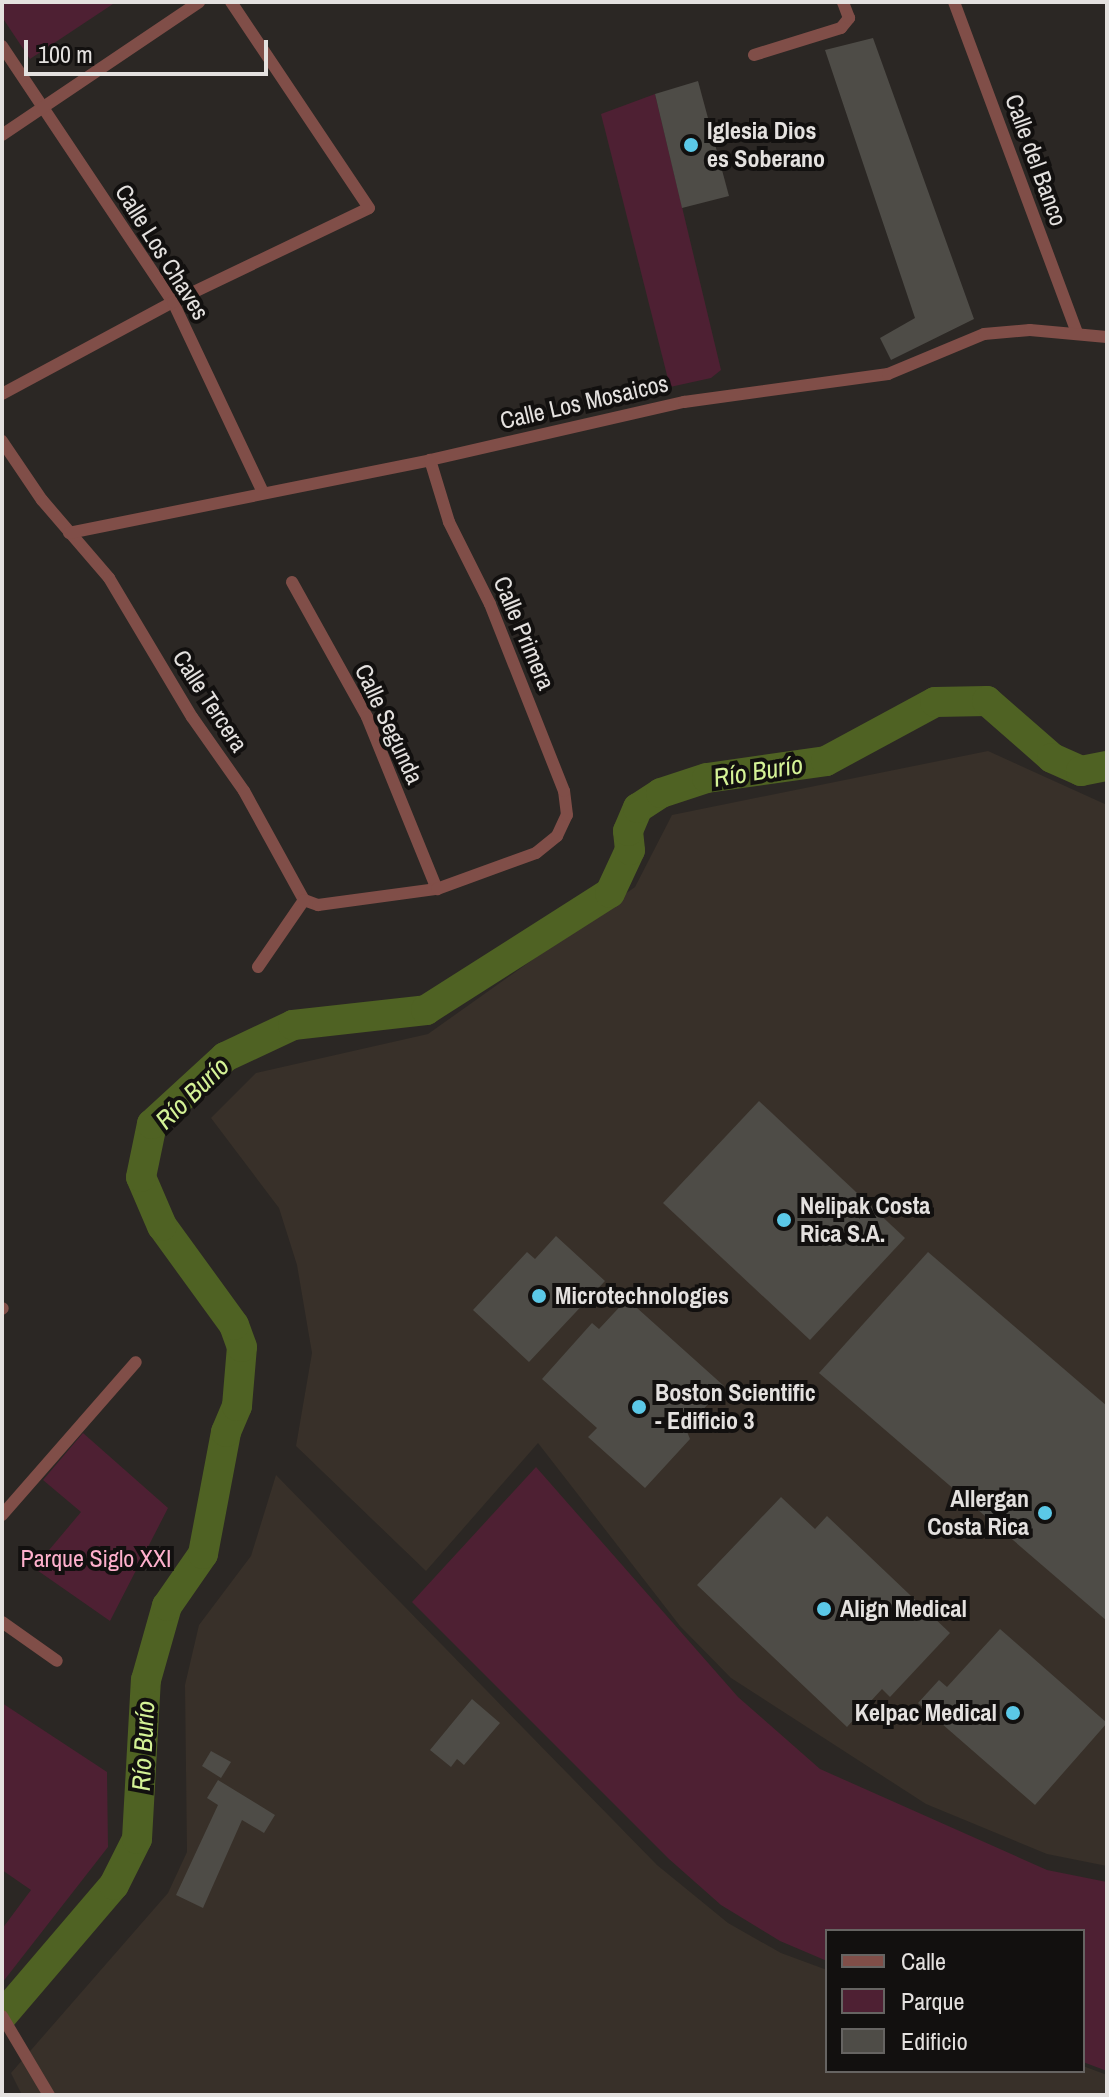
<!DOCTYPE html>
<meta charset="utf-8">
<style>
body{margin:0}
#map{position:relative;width:1109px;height:2097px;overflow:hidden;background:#2b2724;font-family:"Archivo Narrow",sans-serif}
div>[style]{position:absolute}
.built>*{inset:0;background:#383029}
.green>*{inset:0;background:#4e2033}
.river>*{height:30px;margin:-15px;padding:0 15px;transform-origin:15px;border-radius:15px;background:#4f6223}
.building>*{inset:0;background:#4e4c47}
.street>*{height:12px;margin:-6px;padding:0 6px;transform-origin:6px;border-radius:6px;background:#804e48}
.dots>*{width:22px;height:22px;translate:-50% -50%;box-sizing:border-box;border:4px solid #12100f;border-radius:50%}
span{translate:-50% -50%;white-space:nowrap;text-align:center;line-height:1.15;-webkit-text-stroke:8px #12100f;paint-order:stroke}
.poi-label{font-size:24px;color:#e4e1df;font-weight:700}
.left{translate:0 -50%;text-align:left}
.right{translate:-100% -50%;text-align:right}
.street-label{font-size:24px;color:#e4e1df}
.park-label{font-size:24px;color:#feb0cc}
.water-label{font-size:26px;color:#d4f296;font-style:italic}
.frame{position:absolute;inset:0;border:4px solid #e4e1df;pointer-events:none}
.legend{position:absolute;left:825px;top:1929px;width:260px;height:144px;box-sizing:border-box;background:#12100f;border:2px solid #666462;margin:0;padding:10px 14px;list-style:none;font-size:24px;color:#e4e1df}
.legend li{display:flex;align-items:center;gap:16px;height:40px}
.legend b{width:40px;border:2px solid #666462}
.scale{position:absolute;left:24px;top:40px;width:244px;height:36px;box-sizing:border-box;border:4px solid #e4e1df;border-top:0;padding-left:10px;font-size:24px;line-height:28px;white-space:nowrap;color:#e4e1df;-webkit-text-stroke:6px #12100f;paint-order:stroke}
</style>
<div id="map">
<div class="built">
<i style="clip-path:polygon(988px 751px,1107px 805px,1107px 1866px,1047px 1854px,926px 1804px,731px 1678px,680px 1626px,538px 1443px,426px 1571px,296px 1446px,312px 1353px,297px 1265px,279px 1208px,211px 1118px,256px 1073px,428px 1034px,635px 887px,672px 815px)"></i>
<i style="clip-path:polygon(276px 1475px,657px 1865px,728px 1923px,781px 1953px,827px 1970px,827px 2071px,1083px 2071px,1083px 2066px,1107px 2075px,1107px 2095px,22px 2095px,11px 2073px,168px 1893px,187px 1852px,185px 1685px,199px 1625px,251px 1556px)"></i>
</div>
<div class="green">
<i style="clip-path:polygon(2px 2px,116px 2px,30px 59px,2px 17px)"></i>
<i style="clip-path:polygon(655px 94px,721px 370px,711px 378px,670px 387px,601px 114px)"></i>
<i style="clip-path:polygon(83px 1433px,168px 1508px,110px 1621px,34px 1568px,81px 1512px,43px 1480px)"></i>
<i style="clip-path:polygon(536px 1467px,738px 1697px,820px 1769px,1047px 1870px,1107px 1882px,1107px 2071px,1083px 2062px,1083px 1931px,827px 1931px,827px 1961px,780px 1941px,721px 1905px,669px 1859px,412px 1602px)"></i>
<i style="clip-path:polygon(2px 1703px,107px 1772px,108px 1847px,2px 1983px,2px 1929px,31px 1890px,2px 1870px)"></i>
</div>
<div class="river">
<i style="left:2px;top:2016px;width:172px;rotate:-49.5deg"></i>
<i style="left:114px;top:1885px;width:51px;rotate:-63.4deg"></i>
<i style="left:137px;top:1839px;width:159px;rotate:-86.8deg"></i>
<i style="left:146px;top:1680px;width:77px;rotate:-74.2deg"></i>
<i style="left:167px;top:1606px;width:63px;rotate:-55.3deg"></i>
<i style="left:203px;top:1554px;width:124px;rotate:-79.3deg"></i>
<i style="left:226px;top:1432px;width:28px;rotate:-67deg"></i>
<i style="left:237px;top:1406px;width:59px;rotate:-85.2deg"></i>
<i style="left:242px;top:1347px;width:23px;rotate:-110deg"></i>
<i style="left:234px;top:1325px;width:122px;rotate:-126deg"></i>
<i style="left:162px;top:1226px;width:53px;rotate:-113.2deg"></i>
<i style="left:141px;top:1177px;width:54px;rotate:-78.3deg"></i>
<i style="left:152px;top:1124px;width:99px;rotate:-42.5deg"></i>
<i style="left:225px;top:1057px;width:75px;rotate:-25.2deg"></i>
<i style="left:293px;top:1025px;width:134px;rotate:-6.4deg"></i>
<i style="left:426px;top:1010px;width:218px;rotate:-32.5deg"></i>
<i style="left:610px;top:893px;width:47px;rotate:-65.1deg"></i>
<i style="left:630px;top:850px;width:19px;rotate:-96deg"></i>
<i style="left:628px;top:831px;width:25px;rotate:-67deg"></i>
<i style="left:638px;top:808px;width:27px;rotate:-33deg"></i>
<i style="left:661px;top:793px;width:48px;rotate:-18.1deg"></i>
<i style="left:707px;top:778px;width:120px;rotate:-8.1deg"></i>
<i style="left:826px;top:761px;width:124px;rotate:-28.4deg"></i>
<i style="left:935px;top:702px;width:52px;rotate:-1.1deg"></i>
<i style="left:987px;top:701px;width:86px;rotate:41.2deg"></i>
<i style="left:1052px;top:758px;width:32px;rotate:24deg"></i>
<i style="left:1081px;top:771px;width:26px;rotate:-11deg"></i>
</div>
<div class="building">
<i style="clip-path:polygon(873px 38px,974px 319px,891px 360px,880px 338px,915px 318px,825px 50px)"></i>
<i style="clip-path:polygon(698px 81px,729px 196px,682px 208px,655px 94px)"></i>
<i style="clip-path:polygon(759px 1101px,905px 1238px,810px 1340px,663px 1203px)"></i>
<i style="clip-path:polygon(556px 1236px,605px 1281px,529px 1362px,473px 1310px,527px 1252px,535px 1259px)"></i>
<i style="clip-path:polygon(928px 1252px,1107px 1406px,1107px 1621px,819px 1373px)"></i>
<i style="clip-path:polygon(627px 1299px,724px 1386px,686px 1429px,690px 1439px,645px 1488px,588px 1437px,597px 1428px,542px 1379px,592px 1323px,599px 1329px)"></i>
<i style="clip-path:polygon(781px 1497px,815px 1529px,827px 1516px,950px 1633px,890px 1697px,882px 1689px,847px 1727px,697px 1585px)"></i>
<i style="clip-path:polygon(1000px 1629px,1107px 1723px,1035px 1805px,918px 1703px,939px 1680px,947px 1687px)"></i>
<i style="clip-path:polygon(472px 1699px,500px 1723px,464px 1765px,457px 1759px,451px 1767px,430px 1750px)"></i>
<i style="clip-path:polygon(211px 1751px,231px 1762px,221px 1778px,202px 1766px)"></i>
<i style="clip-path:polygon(218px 1780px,275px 1815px,264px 1833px,242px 1820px,203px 1908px,176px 1895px,218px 1805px,207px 1798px)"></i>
</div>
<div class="street">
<i style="left:954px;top:2px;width:353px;rotate:69.6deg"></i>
<i style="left:2px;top:46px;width:308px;rotate:56.3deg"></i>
<i style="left:173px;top:302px;width:210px;rotate:64.7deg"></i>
<i style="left:754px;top:55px;width:91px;rotate:-17.2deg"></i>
<i style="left:841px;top:28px;width:13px;rotate:-51deg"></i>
<i style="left:849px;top:18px;width:17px;rotate:-111deg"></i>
<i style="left:2px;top:135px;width:238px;rotate:-34deg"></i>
<i style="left:2px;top:394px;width:194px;rotate:-28.3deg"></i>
<i style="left:173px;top:302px;width:217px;rotate:-25.6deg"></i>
<i style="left:369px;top:208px;width:248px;rotate:-123.8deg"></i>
<i style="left:2px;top:441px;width:71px;rotate:55.9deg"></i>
<i style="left:42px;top:500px;width:103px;rotate:49.3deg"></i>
<i style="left:109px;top:578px;width:162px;rotate:59.2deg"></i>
<i style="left:192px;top:717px;width:90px;rotate:54.9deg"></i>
<i style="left:244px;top:791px;width:124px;rotate:61.2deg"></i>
<i style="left:69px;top:533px;width:368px;rotate:-11.4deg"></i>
<i style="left:430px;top:460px;width:261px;rotate:-12.9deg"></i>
<i style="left:684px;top:402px;width:206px;rotate:-7.8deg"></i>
<i style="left:888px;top:374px;width:104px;rotate:-22.6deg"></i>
<i style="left:984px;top:334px;width:46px;rotate:-5deg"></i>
<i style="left:1030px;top:330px;width:77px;rotate:5.2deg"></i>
<i style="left:292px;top:582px;width:154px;rotate:60.9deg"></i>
<i style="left:367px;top:717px;width:186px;rotate:67.9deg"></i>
<i style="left:304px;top:900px;width:15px;rotate:20deg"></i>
<i style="left:318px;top:905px;width:120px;rotate:-7.7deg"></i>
<i style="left:437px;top:889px;width:105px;rotate:-20deg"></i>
<i style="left:536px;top:853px;width:27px;rotate:-39deg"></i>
<i style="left:557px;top:836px;width:23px;rotate:-65deg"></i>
<i style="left:567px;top:815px;width:24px;rotate:-97deg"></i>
<i style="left:564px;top:791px;width:201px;rotate:-111.6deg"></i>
<i style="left:490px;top:604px;width:92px;rotate:-116.6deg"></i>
<i style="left:449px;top:522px;width:65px;rotate:-107deg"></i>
<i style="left:258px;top:967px;width:81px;rotate:-55.5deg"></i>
<i style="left:2px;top:1309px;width:1px;rotate:-45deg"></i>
<i style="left:2px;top:1515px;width:203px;rotate:-48.8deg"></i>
<i style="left:2px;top:1622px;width:67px;rotate:35.3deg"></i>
<i style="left:2px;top:2016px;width:92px;rotate:59.3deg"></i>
</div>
<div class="dots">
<i style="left:691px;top:145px;background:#5bc8e7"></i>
<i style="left:784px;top:1220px;background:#5bc8e7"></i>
<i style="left:539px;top:1296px;background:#5bc8e7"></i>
<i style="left:639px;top:1407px;background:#5bc8e7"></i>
<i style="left:1045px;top:1513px;background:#5bc8e7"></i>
<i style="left:824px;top:1609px;background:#5bc8e7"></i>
<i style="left:1013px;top:1713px;background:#5bc8e7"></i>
</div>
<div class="poi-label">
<span class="left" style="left:707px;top:145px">Iglesia Dios<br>es Soberano</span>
<span class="left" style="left:800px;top:1220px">Nelipak Costa<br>Rica S.A.</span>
<span class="left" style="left:555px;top:1296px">Microtechnologies</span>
<span class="left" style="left:655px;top:1407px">Boston Scientific<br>- Edificio 3</span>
<span class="right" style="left:1029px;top:1513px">Allergan<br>Costa Rica</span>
<span class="left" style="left:840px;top:1609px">Align Medical</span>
<span class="right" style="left:997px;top:1713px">Kelpac Medical</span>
</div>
<div class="street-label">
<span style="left:1036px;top:160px;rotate:70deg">Calle del Banco</span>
<span style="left:162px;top:252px;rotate:58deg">Calle Los Chaves</span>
<span style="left:584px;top:402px;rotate:-13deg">Calle Los Mosaicos</span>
<span style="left:524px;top:633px;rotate:67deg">Calle Primera</span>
<span style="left:210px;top:701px;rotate:57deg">Calle Tercera</span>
<span style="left:389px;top:724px;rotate:65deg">Calle Segunda</span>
</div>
<div class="park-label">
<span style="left:96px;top:1559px">Parque Siglo XXI</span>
</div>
<div class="water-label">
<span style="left:758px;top:771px;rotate:-9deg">Río Burío</span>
<span style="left:192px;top:1093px;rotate:-44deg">Río Burío</span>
<span style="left:143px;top:1746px;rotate:-87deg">Río Burío</span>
</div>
<div class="frame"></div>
<ul class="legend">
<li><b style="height:10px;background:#804e48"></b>Calle</li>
<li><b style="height:22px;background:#4e2033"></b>Parque</li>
<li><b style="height:22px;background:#4e4c47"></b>Edificio</li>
</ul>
<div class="scale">100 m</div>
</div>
